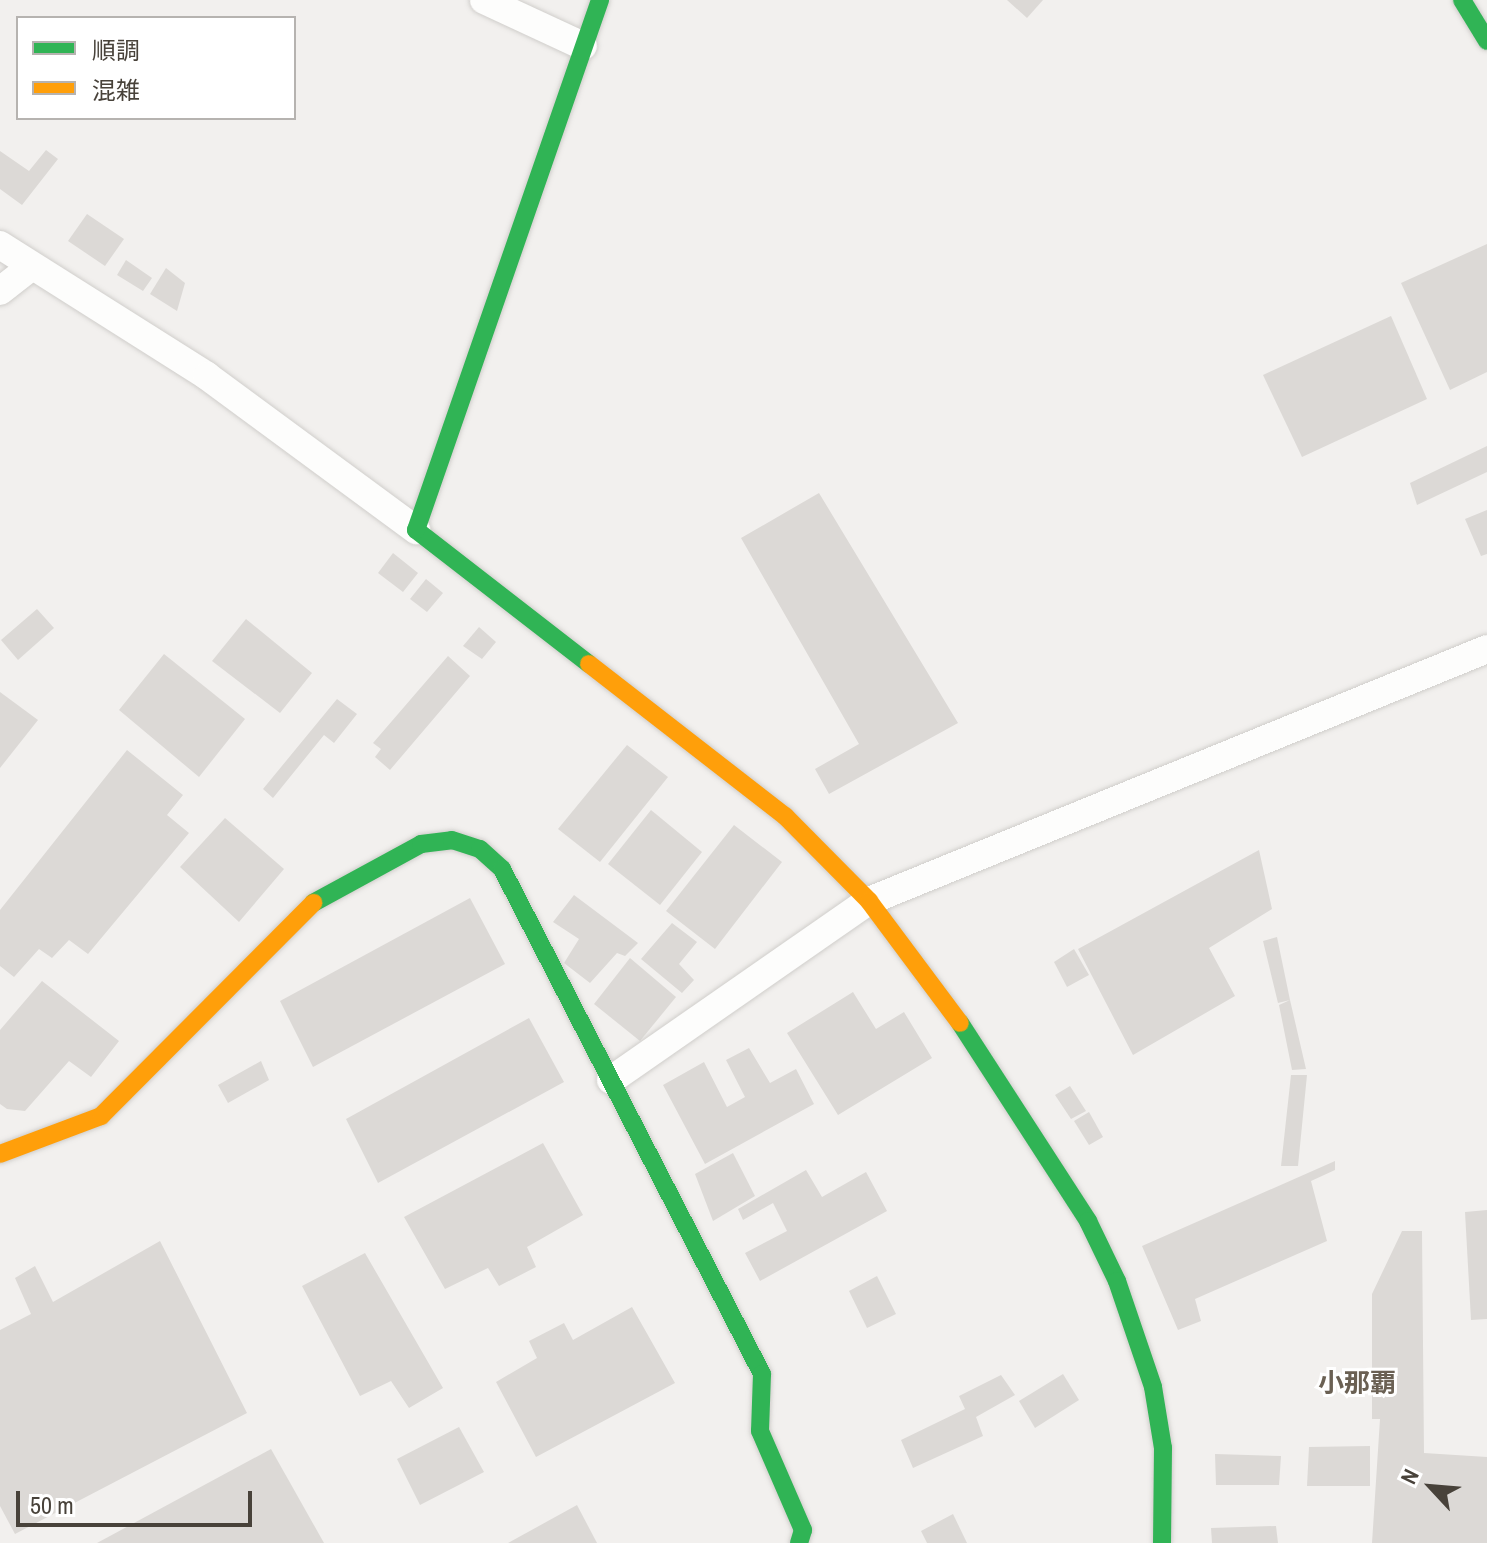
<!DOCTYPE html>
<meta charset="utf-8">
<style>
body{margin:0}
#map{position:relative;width:1487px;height:1543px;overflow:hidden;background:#f2f0ee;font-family:"Archivo Narrow","Noto Sans JP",sans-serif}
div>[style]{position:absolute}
.building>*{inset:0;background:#dcd9d6}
.roads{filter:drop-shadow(0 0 2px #d0cecb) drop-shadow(0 0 2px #d0cecb)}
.street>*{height:28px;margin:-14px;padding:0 14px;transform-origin:14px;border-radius:14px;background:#fdfdfc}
.fast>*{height:18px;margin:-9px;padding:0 9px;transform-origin:9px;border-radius:9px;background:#30b455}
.slow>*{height:18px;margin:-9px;padding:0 9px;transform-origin:9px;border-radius:9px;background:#ff9f0a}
span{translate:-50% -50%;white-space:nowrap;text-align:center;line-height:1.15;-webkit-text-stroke:6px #fff;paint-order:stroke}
.quarter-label{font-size:26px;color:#6a6053;font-weight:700}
.legend{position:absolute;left:16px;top:16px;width:280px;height:104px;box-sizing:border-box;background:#fff;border:2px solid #b6b3b0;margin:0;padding:10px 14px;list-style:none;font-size:24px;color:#48423a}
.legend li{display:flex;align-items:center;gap:16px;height:40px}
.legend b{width:40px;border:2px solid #b6b3b0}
.north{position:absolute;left:1391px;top:1447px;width:80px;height:80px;-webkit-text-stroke:6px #fff;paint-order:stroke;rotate:296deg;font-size:22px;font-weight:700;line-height:32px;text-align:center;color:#48423a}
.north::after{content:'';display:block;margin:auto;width:28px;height:36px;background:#48423a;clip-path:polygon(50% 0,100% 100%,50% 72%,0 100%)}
.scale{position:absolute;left:16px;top:1491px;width:236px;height:36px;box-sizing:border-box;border:4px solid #48423a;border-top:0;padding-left:10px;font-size:24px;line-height:28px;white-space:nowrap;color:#48423a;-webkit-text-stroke:6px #fff;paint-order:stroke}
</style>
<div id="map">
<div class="building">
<i style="clip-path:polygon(1007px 0,1043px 0,1027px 18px)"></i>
<i style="clip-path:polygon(46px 150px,58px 159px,22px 205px,0 189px,0 151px,29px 171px)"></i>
<i style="clip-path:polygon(87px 214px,124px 239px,105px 266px,68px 241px)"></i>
<i style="clip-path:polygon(1487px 244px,1487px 372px,1450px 390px,1401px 283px)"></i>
<i style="clip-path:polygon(126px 260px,152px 278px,143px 291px,117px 275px)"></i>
<i style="clip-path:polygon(166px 268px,185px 283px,177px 311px,150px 294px)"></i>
<i style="clip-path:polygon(1391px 316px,1427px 399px,1302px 457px,1263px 375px)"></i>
<i style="clip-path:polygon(1487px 446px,1487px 472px,1417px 505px,1410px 483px)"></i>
<i style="clip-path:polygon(819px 493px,958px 723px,829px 794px,815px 769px,859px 744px,741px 538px)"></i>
<i style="clip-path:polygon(1487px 510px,1487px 554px,1481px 556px,1465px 519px)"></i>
<i style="clip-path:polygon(393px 553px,418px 573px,403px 592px,378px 573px)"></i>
<i style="clip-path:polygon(426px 579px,443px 593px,427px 612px,410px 599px)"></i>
<i style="clip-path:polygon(37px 609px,54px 628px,18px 660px,1px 640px)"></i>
<i style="clip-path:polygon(246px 619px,312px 673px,280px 713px,212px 661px)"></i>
<i style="clip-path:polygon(479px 627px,496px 642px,482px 659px,463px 646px)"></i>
<i style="clip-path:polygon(164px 654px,245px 719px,199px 777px,119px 710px)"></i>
<i style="clip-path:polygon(448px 656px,470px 676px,390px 770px,375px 757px,381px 749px,373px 743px)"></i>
<i style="clip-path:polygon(0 692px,38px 720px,0 768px)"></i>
<i style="clip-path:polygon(337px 699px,357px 714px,334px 743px,324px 735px,273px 798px,263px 789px)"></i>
<i style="clip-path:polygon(627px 745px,668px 777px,600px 862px,558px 829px)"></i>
<i style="clip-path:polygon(127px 750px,183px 795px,167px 815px,189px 833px,88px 954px,69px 940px,52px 958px,39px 949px,14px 977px,0 966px,0 910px)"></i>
<i style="clip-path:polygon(651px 810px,702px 852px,660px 905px,608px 864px)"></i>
<i style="clip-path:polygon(225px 818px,284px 869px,239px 922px,180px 867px)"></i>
<i style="clip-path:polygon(734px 825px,782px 862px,715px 949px,666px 911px)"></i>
<i style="clip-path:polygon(1259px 850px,1272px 909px,1209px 948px,1235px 996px,1133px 1055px,1078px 949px)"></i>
<i style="clip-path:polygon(574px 895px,638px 943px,625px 956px,617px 953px,590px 983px,564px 963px,579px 939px,553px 922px)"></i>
<i style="clip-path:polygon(470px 898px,505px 964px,313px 1067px,280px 1001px)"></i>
<i style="clip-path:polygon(672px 923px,697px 942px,679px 964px,694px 980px,682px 993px,641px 959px)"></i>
<i style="clip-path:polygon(1277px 937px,1290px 1000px,1306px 1069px,1292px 1070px,1279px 1005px,1290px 1000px,1278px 1003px,1263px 941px)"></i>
<i style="clip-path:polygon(1074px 949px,1089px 975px,1067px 987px,1054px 962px)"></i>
<i style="clip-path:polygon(630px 958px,676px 997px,640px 1041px,594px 1004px)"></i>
<i style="clip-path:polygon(42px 981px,119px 1041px,91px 1077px,69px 1061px,25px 1111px,7px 1109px,0 1104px,0 1030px)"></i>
<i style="clip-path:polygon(853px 992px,876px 1029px,904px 1012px,932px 1058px,838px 1115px,787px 1033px)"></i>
<i style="clip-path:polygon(529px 1018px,564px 1082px,378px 1183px,346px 1119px)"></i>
<i style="clip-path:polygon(749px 1048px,770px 1083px,796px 1069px,814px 1104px,705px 1164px,663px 1085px,704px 1062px,727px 1107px,745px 1097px,726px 1060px)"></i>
<i style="clip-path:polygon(261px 1061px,269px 1080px,228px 1103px,218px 1085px)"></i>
<i style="clip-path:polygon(1291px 1075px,1307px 1075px,1298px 1166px,1281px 1166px)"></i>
<i style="clip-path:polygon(1070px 1086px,1086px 1111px,1071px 1119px,1055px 1095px)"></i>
<i style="clip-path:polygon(1089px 1112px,1103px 1137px,1089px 1145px,1074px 1121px)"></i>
<i style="clip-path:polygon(543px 1143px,583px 1215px,527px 1247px,536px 1267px,499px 1286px,488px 1268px,445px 1289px,404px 1217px)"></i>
<i style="clip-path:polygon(733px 1153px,755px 1196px,713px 1221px,695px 1174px)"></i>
<i style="clip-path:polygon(1335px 1161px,1335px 1170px,1311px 1181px,1327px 1241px,1195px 1299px,1201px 1321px,1178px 1330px,1142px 1246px)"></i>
<i style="clip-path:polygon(806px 1170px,822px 1197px,866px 1172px,887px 1211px,760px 1281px,745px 1253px,787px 1231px,773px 1203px,743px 1220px,738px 1209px)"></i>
<i style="clip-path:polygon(1487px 1210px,1487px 1319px,1471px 1320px,1465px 1212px)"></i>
<i style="clip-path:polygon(1402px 1231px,1422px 1231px,1424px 1453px,1487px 1457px,1487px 1543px,1372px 1543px,1380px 1419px,1372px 1419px,1372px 1294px)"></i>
<i style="clip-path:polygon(160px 1241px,247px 1413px,15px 1534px,0 1506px,0 1330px,31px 1314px,15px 1278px,35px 1266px,53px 1302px)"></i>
<i style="clip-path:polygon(365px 1253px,443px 1388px,409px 1408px,391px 1381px,360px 1396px,302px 1286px)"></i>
<i style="clip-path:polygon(877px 1276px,896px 1314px,867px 1328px,849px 1291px)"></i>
<i style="clip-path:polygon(632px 1307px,675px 1383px,536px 1457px,496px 1382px,537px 1358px,529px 1341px,564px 1323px,573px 1340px)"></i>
<i style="clip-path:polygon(1063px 1374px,1079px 1400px,1035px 1428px,1019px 1401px)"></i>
<i style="clip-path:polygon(1001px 1375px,1015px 1395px,976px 1417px,983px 1436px,913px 1468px,901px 1440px,965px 1409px,959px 1396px)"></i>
<i style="clip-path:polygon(459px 1427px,484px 1472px,420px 1505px,397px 1459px)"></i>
<i style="clip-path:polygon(1370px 1446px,1370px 1486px,1307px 1486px,1309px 1447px)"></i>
<i style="clip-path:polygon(271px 1449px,324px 1543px,97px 1543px)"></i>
<i style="clip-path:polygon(1215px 1454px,1281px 1456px,1279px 1485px,1216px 1485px)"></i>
<i style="clip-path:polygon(577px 1505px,597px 1543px,508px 1543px)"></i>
<i style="clip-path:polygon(953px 1514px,967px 1543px,927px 1543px,921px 1531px)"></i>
<i style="clip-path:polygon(1276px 1526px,1278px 1543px,1212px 1543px,1211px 1528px)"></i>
</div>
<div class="roads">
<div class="street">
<i style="left:484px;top:0;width:109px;rotate:24.9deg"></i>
<i style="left:0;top:245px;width:245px;rotate:32.3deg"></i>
<i style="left:207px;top:376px;width:260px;rotate:36.4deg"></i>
<i style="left:0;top:291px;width:39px;rotate:-38deg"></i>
<i style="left:611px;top:1080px;width:314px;rotate:-34.8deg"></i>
<i style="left:869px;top:901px;width:667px;rotate:-22.18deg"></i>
</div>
<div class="fast">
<i style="left:1462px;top:0;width:48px;rotate:58.6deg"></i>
<i style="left:589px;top:664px;width:219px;rotate:-142.2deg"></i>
<i style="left:416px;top:530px;width:561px;rotate:-70.85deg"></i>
<i style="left:313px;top:903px;width:123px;rotate:-28.6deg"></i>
<i style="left:421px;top:844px;width:31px;rotate:-7deg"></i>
<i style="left:452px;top:840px;width:29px;rotate:18deg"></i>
<i style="left:480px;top:849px;width:30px;rotate:42deg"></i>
<i style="left:502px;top:869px;width:568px;rotate:62.76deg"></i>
<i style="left:762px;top:1374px;width:57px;rotate:92deg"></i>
<i style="left:760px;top:1431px;width:108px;rotate:66.5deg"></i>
<i style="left:803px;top:1530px;width:14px;rotate:107deg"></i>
<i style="left:960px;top:1023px;width:236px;rotate:57.1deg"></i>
<i style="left:1088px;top:1221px;width:67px;rotate:64.2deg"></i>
<i style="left:1117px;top:1281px;width:112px;rotate:71.2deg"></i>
<i style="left:1153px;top:1387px;width:62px;rotate:80.7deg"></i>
<i style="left:1163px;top:1448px;width:95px;rotate:90.6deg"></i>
</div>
<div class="slow">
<i style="left:589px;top:664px;width:248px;rotate:37.8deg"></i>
<i style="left:785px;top:816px;width:120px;rotate:45.3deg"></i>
<i style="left:869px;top:901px;width:152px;rotate:53.3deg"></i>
<i style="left:0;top:1154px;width:108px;rotate:-20.6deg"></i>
<i style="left:101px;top:1116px;width:301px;rotate:-45.1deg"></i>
</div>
</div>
<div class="quarter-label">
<span style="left:1357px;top:1383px">小那覇</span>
</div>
<ul class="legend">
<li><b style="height:10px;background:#30b455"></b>順調</li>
<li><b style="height:10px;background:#ff9f0a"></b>混雑</li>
</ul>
<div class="north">N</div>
<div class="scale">50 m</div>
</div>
